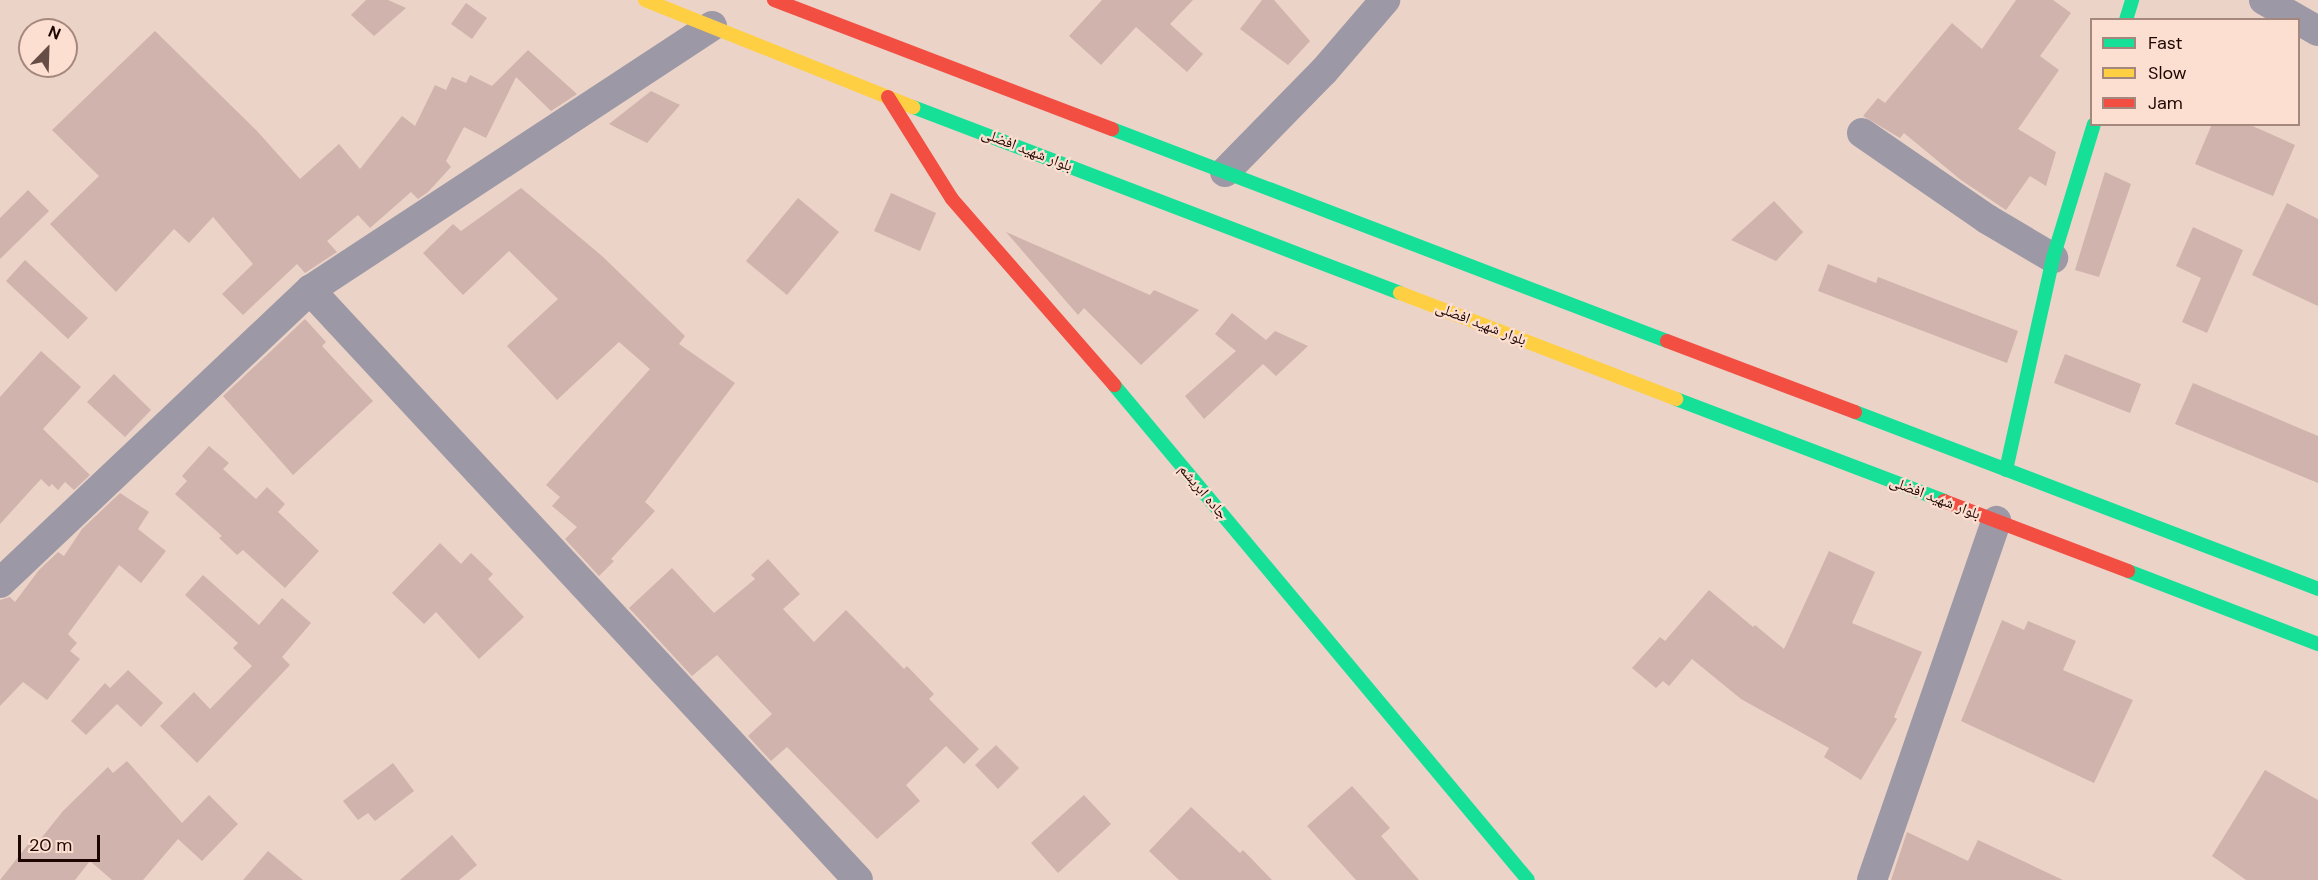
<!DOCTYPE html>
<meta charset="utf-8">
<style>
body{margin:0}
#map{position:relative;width:2318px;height:880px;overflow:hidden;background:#ebd3c8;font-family:"DM Sans","Noto Naskh Arabic",sans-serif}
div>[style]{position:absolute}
.building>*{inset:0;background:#cfb3ac}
.street>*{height:30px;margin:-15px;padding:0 15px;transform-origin:15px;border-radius:15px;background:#9c98a5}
.fast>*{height:14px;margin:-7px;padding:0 7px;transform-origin:7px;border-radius:7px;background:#16e098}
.slow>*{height:14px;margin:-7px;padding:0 7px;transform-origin:7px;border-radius:7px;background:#ffcf43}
.jam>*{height:14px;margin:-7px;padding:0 7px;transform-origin:7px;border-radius:7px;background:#f24e42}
span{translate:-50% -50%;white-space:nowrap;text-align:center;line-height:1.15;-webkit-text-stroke:4.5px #fddfd1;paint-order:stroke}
.street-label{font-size:15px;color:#1e0600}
.legend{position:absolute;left:2090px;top:18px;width:210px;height:108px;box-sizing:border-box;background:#fddfd1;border:2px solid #a4887d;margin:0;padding:8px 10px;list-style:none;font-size:18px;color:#1e0600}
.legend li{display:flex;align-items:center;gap:12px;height:30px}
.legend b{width:30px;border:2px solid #a4887d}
.north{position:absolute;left:18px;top:18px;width:60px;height:60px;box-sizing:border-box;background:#fddfd1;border:2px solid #a4887d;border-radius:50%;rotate:23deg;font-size:16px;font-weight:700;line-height:24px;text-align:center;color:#1e0600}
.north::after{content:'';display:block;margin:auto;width:21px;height:27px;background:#664e46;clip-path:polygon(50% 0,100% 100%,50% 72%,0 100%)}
.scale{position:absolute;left:18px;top:835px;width:82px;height:27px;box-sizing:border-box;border:3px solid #1e0600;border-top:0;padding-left:8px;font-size:18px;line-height:21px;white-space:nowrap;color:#1e0600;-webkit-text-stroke:4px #fddfd1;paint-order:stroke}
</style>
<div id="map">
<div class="building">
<i style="clip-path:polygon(366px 0,388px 0,406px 8px,374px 36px,351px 15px)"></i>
<i style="clip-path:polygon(1102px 0,1193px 0,1170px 24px,1203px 54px,1187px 72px,1136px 27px,1101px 65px,1069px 36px)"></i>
<i style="clip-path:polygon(1262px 0,1274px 0,1310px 41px,1288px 65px,1240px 29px)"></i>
<i style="clip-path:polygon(2016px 0,2053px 0,2071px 13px,2040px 56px,2059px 70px,2018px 129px,2056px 152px,2046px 186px,2030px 176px,2006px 210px,1961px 180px,1904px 133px,1900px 138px,1863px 116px,1878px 98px,1885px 103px,1952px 23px,1982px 49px)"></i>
<i style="clip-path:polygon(466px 3px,487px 18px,472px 39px,451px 24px)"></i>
<i style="clip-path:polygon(155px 31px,257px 131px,300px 179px,339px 144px,360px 169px,402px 116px,415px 126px,435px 85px,446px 90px,452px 77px,466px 83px,470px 75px,492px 86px,528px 50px,577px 94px,551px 111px,516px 77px,486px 138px,464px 127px,446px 161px,451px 167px,428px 192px,418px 199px,411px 192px,370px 228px,358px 215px,327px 241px,337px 252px,305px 273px,297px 264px,243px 315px,222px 294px,253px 264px,213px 217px,189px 243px,174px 229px,116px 292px,50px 224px,99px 176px,52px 130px)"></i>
<i style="clip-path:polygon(651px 91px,680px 105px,647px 143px,609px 124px)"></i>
<i style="clip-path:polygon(2212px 124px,2248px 124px,2295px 145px,2273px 196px,2195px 164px)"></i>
<i style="clip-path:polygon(2105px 172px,2131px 184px,2099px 277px,2075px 270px)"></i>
<i style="clip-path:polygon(521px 188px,602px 256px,685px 336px,679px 344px,735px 383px,645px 502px,655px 511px,611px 559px,614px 561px,599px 576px,565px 539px,577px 527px,552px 506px,560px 497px,546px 485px,650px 369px,619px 342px,557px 400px,507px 346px,558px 299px,509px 251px,463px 295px,423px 253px,453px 224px,461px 231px)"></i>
<i style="clip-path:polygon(28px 190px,49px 211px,0 259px,0 218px)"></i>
<i style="clip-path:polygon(891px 193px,936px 213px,920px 251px,874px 231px)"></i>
<i style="clip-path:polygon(798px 198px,839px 232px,787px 295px,746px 261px)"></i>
<i style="clip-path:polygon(1774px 201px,1803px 232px,1776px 261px,1731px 240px)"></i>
<i style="clip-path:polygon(2287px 203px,2318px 219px,2318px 306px,2252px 275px)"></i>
<i style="clip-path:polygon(2193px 227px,2243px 250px,2207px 333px,2182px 322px,2201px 278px,2176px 266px)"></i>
<i style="clip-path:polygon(1006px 232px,1150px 295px,1154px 290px,1199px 310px,1141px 365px,1084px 308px,1078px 315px)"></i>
<i style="clip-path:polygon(25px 260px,88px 318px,68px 339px,6px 281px)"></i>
<i style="clip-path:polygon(1828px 264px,1876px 283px,1878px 277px,2018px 331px,2007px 363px,1818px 291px)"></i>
<i style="clip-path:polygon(1232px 313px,1266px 340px,1275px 331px,1308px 346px,1276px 376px,1263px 364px,1204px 419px,1185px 396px,1236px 351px,1215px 334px)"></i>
<i style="clip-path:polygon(305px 319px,326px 342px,322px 346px,373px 401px,293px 475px,223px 396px)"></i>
<i style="clip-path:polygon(41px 351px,81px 387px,43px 429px,90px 475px,74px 490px,65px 482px,58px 490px,52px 484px,49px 487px,41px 479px,0 524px,0 397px)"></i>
<i style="clip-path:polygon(2065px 354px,2141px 384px,2130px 413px,2054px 383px)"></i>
<i style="clip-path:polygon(114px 374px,151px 410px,125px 437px,87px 402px)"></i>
<i style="clip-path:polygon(2193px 383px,2318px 436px,2318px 483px,2175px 424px)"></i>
<i style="clip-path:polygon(209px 446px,229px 463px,223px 469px,256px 499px,267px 487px,285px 504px,278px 512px,319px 551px,285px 588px,243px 550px,237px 555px,219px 538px,222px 536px,175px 494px,187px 481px,182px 476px)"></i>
<i style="clip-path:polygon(120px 493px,149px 512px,138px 529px,166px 551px,141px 583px,119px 565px,68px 634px,77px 643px,70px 651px,80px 659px,47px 700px,23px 682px,0 706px,0 600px,10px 597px,15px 602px,39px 570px,58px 552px,64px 556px,82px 529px)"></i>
<i style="clip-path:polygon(440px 543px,461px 564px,471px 553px,493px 574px,488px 579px,524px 617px,479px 659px,436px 612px,424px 624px,392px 593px)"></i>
<i style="clip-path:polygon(1829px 551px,1875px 572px,1852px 623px,1922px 652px,1894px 717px,1897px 719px,1861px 780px,1824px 757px,1829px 748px,1741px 699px,1692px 659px,1669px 686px,1663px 681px,1656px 688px,1632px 668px,1660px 637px,1665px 641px,1709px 590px,1753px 627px,1755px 625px,1784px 649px)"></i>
<i style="clip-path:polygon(768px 559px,800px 594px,783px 609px,814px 642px,846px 610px,904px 669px,907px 666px,934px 694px,929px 699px,979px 749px,964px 764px,946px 746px,906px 785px,920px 801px,877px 839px,787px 747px,771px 761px,748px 736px,772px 714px,717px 655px,692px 676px,629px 608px,672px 568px,714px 613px,755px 579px,751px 575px)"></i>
<i style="clip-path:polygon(203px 575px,259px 625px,282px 598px,311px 623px,282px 657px,290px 665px,197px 763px,160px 726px,194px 692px,210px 709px,252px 666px,233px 648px,238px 643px,185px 595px)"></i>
<i style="clip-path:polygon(2002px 620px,2024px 630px,2028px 621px,2076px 641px,2063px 670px,2133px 700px,2094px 783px,1961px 721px)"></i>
<i style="clip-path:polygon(128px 670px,163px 703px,141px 727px,117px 704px,86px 735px,71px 721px,105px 683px,110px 688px)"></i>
<i style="clip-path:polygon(996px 745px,1019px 768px,998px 789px,975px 765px)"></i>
<i style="clip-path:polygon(127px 761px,182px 823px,209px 795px,238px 824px,202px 861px,178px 839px,143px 880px,112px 880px,90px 861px,75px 880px,0 880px,30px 842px,35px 846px,63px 811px,108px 767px,113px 773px)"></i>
<i style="clip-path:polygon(393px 763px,414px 791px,375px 821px,368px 813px,358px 820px,343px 801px)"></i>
<i style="clip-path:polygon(2265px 770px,2318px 800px,2318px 880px,2246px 880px,2212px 856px)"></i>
<i style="clip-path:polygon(1352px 786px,1390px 828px,1381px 836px,1419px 880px,1356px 880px,1307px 826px)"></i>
<i style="clip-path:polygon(1084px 795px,1111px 824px,1058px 873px,1031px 843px)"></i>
<i style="clip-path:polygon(1191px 807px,1240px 853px,1243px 850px,1272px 880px,1179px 880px,1149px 851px)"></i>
<i style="clip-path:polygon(1907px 832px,1968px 861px,1978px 840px,2063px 880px,1891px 880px)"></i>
<i style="clip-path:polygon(452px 835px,477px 865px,459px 880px,400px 880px)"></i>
<i style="clip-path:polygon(268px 851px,303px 880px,243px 880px)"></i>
</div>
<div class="street">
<i style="left:2264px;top:0;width:62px;rotate:29.9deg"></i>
<i style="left:1862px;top:133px;width:152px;rotate:34.5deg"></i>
<i style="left:1987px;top:219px;width:77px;rotate:30.6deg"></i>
<i style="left:1225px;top:172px;width:141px;rotate:-45.6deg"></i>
<i style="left:1324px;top:71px;width:94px;rotate:-49.3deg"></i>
<i style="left:310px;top:290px;width:805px;rotate:47.11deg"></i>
<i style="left:0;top:583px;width:427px;rotate:-43.4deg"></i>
<i style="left:310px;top:290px;width:481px;rotate:-33.3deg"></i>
<i style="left:1872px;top:880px;width:380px;rotate:-70.9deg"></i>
</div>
<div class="fast">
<i style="left:2126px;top:20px;width:21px;rotate:-73deg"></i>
<i style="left:913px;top:107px;width:521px;rotate:20.9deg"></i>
<i style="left:1112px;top:129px;width:594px;rotate:20.91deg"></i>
<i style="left:1114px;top:385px;width:645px;rotate:50.09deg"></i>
<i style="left:1676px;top:399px;width:287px;rotate:20.8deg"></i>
<i style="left:1855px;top:412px;width:496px;rotate:20.9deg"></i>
<i style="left:2006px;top:470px;width:217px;rotate:-77.5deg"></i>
<i style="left:2053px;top:258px;width:140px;rotate:-73deg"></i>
<i style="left:2128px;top:571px;width:204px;rotate:21deg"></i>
</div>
<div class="slow">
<i style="left:645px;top:0;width:289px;rotate:21.8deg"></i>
<i style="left:1400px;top:293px;width:296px;rotate:21deg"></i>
</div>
<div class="jam">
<i style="left:774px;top:0;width:362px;rotate:20.9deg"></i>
<i style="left:888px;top:97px;width:120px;rotate:57.9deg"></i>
<i style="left:952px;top:199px;width:247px;rotate:48.9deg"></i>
<i style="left:1667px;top:341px;width:201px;rotate:20.7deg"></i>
<i style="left:1944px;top:501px;width:197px;rotate:20.8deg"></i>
</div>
<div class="street-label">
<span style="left:1027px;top:150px;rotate:21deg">بلوار شهید افضلی</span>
<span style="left:1481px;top:324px;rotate:21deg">بلوار شهید افضلی</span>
<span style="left:1203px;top:492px;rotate:50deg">جاده ابریشم</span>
<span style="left:1935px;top:498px;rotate:21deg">بلوار شهید افضلی</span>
</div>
<ul class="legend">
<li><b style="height:8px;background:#16e098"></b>Fast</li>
<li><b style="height:8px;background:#ffcf43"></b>Slow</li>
<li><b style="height:8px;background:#f24e42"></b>Jam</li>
</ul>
<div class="north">N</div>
<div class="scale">20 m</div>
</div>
